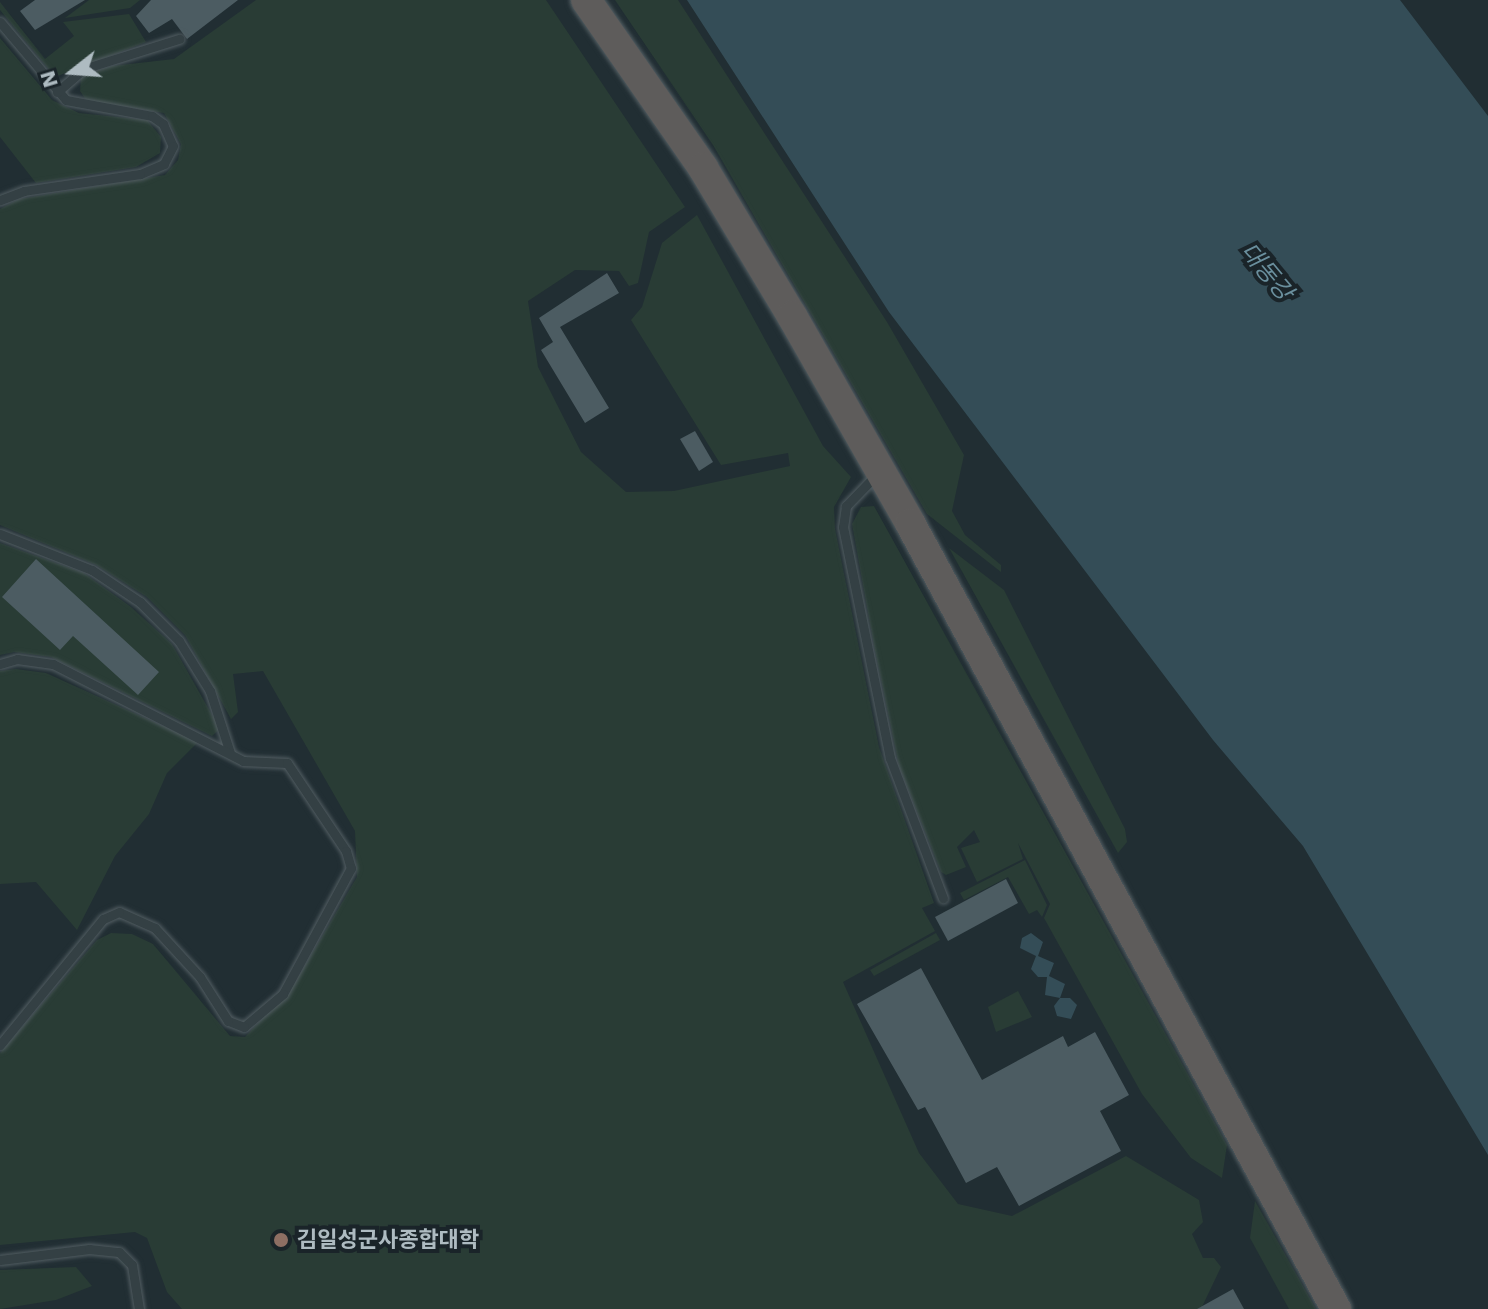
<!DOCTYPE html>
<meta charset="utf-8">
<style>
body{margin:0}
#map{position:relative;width:1488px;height:1309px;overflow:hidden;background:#212e33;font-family:"Work Sans","Noto Sans KR",sans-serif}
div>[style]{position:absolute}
.green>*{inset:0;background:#293c35}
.water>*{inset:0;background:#344d57}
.building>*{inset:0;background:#4c5c62}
.roads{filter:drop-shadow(0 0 2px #525d62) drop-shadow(0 0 2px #525d62)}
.service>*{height:9px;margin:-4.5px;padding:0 4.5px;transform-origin:4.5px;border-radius:4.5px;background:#344044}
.trunk>*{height:30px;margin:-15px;padding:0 15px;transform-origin:15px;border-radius:15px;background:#5e5c5b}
.dots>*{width:22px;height:22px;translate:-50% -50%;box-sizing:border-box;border:4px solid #1a2429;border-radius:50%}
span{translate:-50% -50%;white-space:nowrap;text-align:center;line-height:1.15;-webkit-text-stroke:8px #1a2429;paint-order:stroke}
.poi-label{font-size:22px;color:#aebbc1;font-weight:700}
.left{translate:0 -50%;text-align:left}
.water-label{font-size:24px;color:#6a8f9d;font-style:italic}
.north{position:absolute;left:32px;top:32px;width:80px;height:80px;-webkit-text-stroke:6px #1a2429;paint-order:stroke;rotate:253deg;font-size:22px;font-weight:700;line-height:32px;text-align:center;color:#aebbc1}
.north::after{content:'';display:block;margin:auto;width:28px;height:36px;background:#aebbc1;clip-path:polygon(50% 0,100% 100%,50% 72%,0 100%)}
</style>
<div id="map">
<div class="green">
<i style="clip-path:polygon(89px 0,140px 0,130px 8px,65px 18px)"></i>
<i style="clip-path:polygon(256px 0,546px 0,685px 207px,649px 232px,638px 283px,629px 286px,619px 271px,575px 270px,528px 301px,538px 367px,581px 452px,626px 492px,674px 491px,790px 466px,788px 453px,721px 465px,631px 320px,642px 307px,662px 243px,697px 215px,823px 446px,851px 477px,834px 507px,835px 529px,879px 747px,934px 903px,922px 908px,935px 931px,843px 982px,919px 1153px,958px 1204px,1012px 1216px,1126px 1156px,1199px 1200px,1203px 1222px,1192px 1234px,1203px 1258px,1214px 1258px,1221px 1267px,1201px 1309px,182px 1309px,167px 1292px,147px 1238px,135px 1232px,0 1245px,0 1053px,97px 940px,111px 933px,132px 934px,153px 944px,230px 1036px,245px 1037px,293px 986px,357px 877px,355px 831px,263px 671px,233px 674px,238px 712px,231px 719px,185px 635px,147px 597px,96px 565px,0 525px,0 209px,19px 199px,165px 175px,178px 160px,181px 144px,164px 113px,86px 100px,80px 91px,81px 76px,112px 66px,174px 59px)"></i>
<i style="clip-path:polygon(615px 0,678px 0,887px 322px,964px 455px,952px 511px,965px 535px,1001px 565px,1001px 572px,927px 514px,713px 145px)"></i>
<i style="clip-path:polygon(0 2px,45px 59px,74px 36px,63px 22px,129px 14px,146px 42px,55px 77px,0 10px)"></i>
<i style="clip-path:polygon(0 38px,52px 100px,79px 113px,147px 120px,161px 137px,160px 153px,136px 167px,36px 183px,0 137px)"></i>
<i style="clip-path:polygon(874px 506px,1227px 1145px,1222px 1178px,1191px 1158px,1142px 1094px,1044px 918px,1050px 904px,1018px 843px,1023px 859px,977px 882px,961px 848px,980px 842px,974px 830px,957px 847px,966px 867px,946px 875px,941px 872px,899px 766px,874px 646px,852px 524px,861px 507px)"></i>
<i style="clip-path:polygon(0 543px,84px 573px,131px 607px,172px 644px,220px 729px,212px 736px,51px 657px,14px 652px,0 655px)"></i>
<i style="clip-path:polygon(949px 548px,1004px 590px,1125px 829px,1127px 842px,1118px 853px)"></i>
<i style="clip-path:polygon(16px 669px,46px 673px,198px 742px,167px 773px,149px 814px,115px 856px,77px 930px,36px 882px,0 884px,0 671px)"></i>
<i style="clip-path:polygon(1025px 860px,1047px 905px,1042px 917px,1037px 910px,1029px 914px,1008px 877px,964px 900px,960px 893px)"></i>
<i style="clip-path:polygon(936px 933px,940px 940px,874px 976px,870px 970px)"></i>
<i style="clip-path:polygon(1018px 991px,1032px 1017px,996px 1032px,988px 1007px)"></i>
<i style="clip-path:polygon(1255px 1201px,1316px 1309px,1289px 1309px,1250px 1238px)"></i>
<i style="clip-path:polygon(76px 1267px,92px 1286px,56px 1300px,0 1309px,0 1270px)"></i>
</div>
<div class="water">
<i style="clip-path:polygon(687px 0,1400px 0,1488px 116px,1488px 1155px,1303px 846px,1213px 740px,889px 312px)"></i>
<i style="clip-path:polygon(1031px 933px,1043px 942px,1038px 956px,1054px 963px,1049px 976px,1065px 984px,1060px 998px,1070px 998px,1077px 1005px,1071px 1019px,1057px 1016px,1054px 1006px,1060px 998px,1045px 995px,1047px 977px,1038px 977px,1031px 969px,1036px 956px,1020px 948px,1022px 938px)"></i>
</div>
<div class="building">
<i style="clip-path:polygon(35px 0,85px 0,35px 30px,20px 11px)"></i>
<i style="clip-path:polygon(151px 0,238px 0,187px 39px,172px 19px,149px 33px,136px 16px)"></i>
<i style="clip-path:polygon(607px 273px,619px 293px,560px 327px,609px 408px,585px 423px,541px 350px,553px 342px,539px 318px)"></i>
<i style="clip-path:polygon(695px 431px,713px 462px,699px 471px,680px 439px)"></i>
<i style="clip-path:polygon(36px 559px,159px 672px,138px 695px,73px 636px,60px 650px,2px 597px)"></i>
<i style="clip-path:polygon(1006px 879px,1018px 903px,948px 941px,935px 917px)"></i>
<i style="clip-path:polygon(921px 968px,982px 1080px,1063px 1036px,1068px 1047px,1095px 1032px,1129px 1095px,1100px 1111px,1121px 1151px,1019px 1206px,997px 1167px,966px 1183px,925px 1107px,918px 1110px,857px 1004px)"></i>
<i style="clip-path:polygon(1233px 1289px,1244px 1309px,1197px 1309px)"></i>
</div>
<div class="roads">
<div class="service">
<i style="left:0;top:22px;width:102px;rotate:49.8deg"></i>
<i style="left:66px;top:100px;width:87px;rotate:10.5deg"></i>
<i style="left:152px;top:116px;width:14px;rotate:36deg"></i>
<i style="left:163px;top:124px;width:24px;rotate:66deg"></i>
<i style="left:173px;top:146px;width:20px;rotate:117deg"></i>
<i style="left:164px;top:164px;width:26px;rotate:157deg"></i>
<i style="left:140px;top:174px;width:117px;rotate:171.7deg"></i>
<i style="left:24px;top:191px;width:26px;rotate:159deg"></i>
<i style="left:57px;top:92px;width:35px;rotate:-41deg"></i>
<i style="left:83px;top:69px;width:101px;rotate:-17.4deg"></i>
<i style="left:877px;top:474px;width:45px;rotate:134.1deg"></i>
<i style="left:846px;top:506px;width:21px;rotate:98deg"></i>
<i style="left:843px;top:527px;width:236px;rotate:78.5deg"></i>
<i style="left:890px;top:758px;width:150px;rotate:69.3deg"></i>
<i style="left:0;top:534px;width:99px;rotate:21.4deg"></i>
<i style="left:92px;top:570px;width:58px;rotate:33.7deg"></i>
<i style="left:140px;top:602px;width:55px;rotate:45deg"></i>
<i style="left:179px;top:641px;width:59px;rotate:58.2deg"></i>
<i style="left:210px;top:691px;width:65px;rotate:72.1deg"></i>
<i style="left:0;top:664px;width:18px;rotate:-16deg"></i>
<i style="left:17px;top:659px;width:36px;rotate:8deg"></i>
<i style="left:53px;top:664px;width:213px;rotate:27deg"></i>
<i style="left:243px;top:761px;width:44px;rotate:2.6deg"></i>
<i style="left:287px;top:763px;width:106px;rotate:56.2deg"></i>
<i style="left:346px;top:851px;width:18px;rotate:74deg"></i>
<i style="left:351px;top:868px;width:143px;rotate:118.4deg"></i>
<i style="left:283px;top:994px;width:51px;rotate:139.8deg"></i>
<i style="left:244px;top:1027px;width:17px;rotate:-159deg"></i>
<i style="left:228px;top:1021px;width:52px;rotate:-122.5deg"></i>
<i style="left:200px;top:977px;width:67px;rotate:-132.6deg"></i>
<i style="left:155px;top:928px;width:39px;rotate:-156deg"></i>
<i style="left:119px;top:912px;width:17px;rotate:156deg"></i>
<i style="left:103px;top:919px;width:163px;rotate:129.3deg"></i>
<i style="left:0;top:1260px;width:90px;rotate:-7deg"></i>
<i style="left:89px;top:1249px;width:30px;rotate:6deg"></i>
<i style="left:119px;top:1252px;width:18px;rotate:45deg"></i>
<i style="left:132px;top:1265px;width:45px;rotate:81deg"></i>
</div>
<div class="trunk">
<i style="left:586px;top:0;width:205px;rotate:55.1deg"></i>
<i style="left:703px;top:168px;width:173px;rotate:59deg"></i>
<i style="left:792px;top:316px;width:238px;rotate:60.3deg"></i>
<i style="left:910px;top:523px;width:894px;rotate:61.54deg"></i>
</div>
</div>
<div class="dots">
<i style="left:281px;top:1240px;background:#8d6e63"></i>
</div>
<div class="poi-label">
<span class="left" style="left:297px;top:1240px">김일성군사종합대학</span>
</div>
<div class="water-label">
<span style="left:1266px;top:272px;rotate:50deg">대동강</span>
</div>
<div class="north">N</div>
</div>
